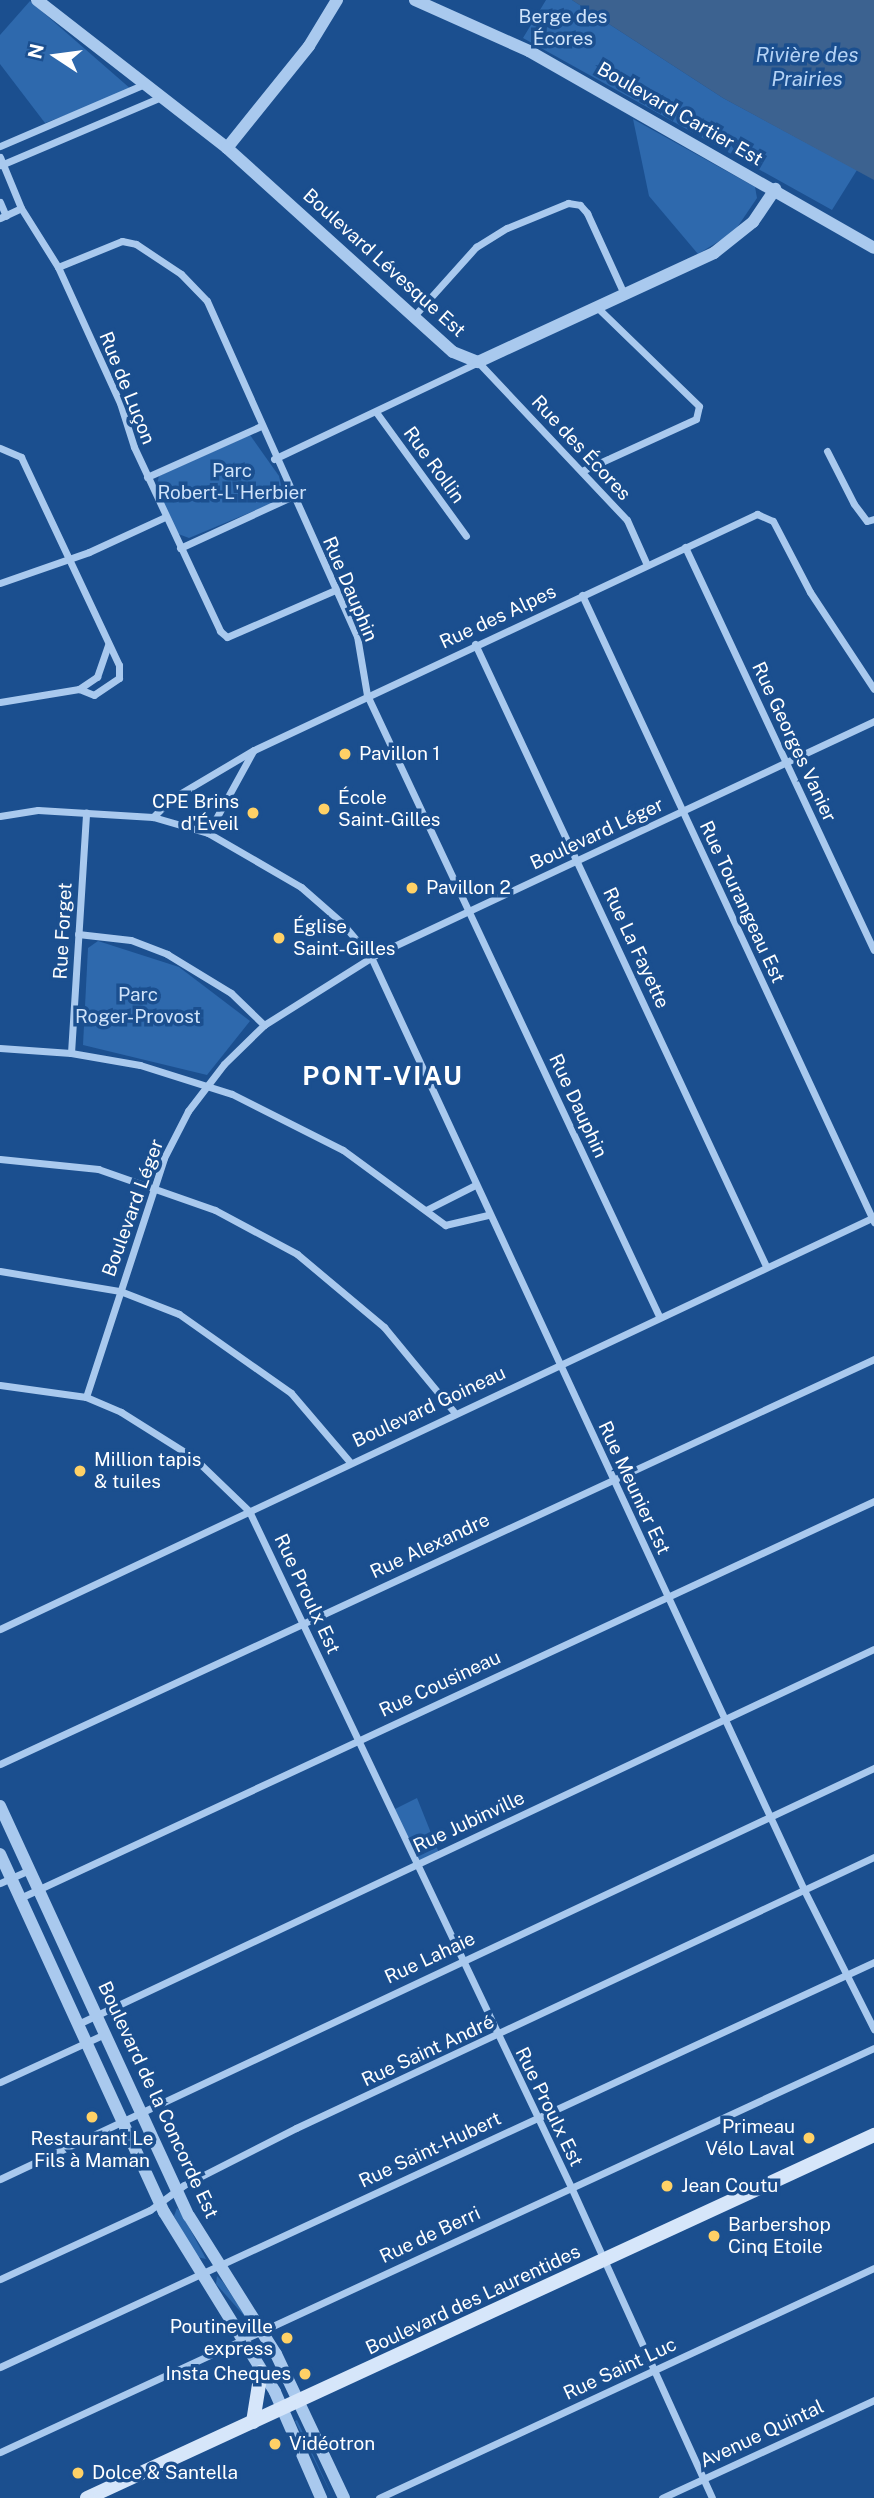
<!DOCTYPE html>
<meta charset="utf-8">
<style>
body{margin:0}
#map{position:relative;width:874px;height:2498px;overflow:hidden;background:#1b4f8f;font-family:"Public Sans",sans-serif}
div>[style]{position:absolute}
.green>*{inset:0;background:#2e69ad}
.water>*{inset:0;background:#3c6290}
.minor>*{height:7px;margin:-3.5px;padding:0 3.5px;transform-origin:3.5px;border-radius:3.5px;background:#a9c9ee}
.tertiary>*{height:12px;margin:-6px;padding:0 6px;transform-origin:6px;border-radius:6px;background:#a9c9ee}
.secondary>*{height:14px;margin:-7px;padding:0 7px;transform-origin:7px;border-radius:7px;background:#d6e6fa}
.dots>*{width:19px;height:19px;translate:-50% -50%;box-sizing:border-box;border:4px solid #1b4f8f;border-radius:50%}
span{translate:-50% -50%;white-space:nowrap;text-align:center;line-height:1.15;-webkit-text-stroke:7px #1b4f8f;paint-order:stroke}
.park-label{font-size:19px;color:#cfe3fa}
.street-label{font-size:19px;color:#fff}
.poi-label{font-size:19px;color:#fff}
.left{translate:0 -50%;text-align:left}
.right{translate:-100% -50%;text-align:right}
.water-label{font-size:21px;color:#b5d3f5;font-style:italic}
.district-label{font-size:26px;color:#fff;font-weight:700;letter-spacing:2px}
.north{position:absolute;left:21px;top:21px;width:70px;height:70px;-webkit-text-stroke:5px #1b4f8f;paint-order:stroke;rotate:283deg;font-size:19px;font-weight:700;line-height:28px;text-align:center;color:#fff}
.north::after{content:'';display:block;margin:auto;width:24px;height:32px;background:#fff;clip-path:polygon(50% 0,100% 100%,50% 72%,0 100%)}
</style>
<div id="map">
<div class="green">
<i style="clip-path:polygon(546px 0,572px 0,723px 98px,857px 170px,832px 210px,523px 38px)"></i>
<i style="clip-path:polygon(30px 1px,132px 90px,45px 123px,0 64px,0 35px)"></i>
<i style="clip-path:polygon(633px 119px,755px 187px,757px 198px,734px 232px,698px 254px,649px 196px)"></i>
<i style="clip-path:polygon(250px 435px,279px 476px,282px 489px,273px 503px,189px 538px,173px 532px,156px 488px,159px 476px)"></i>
<i style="clip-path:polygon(98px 941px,179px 967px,250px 1021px,207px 1075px,83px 1045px,88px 948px)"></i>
<i style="clip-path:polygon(417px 1798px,439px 1853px,415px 1864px,391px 1811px)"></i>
<i style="clip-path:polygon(177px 2208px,182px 2214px,206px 2259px,197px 2257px,184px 2235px,174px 2216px)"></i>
<i style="clip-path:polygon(217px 2276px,223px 2282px,248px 2320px,216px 2284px)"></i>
<i style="clip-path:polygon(297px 2420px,333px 2498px,295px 2421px)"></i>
</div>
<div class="water">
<i style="clip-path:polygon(572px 0,874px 0,874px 180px,723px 98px)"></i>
</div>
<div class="minor">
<i style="left:0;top:146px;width:158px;rotate:-23.2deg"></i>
<i style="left:0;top:157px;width:55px;rotate:67.6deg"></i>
<i style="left:21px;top:208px;width:70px;rotate:57.9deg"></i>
<i style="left:58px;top:267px;width:149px;rotate:65.5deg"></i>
<i style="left:120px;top:403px;width:46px;rotate:72.3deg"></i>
<i style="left:134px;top:447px;width:203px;rotate:64.9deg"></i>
<i style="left:220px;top:631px;width:9px;rotate:41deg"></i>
<i style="left:227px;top:637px;width:118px;rotate:-23.5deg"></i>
<i style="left:1px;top:165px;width:174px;rotate:-23deg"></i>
<i style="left:0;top:202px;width:15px;rotate:67deg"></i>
<i style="left:0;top:218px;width:23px;rotate:-25deg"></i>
<i style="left:58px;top:267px;width:69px;rotate:-22.1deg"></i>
<i style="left:122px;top:241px;width:14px;rotate:12deg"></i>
<i style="left:136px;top:244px;width:54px;rotate:33.7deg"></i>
<i style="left:181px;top:274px;width:37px;rotate:46deg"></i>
<i style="left:207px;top:301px;width:367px;rotate:65.9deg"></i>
<i style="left:357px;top:636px;width:60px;rotate:80.4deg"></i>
<i style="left:367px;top:695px;width:686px;rotate:64.82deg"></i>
<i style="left:414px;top:316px;width:93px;rotate:-48.1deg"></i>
<i style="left:476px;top:247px;width:36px;rotate:-32deg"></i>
<i style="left:507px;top:228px;width:66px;rotate:-22.3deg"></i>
<i style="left:568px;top:203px;width:12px;rotate:9deg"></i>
<i style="left:580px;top:205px;width:11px;rotate:49deg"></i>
<i style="left:587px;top:213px;width:89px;rotate:65.4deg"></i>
<i style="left:376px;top:412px;width:153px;rotate:54deg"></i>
<i style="left:0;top:448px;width:23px;rotate:23deg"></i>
<i style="left:21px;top:457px;width:230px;rotate:64.8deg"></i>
<i style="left:119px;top:665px;width:13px;rotate:90deg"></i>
<i style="left:119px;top:678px;width:30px;rotate:146deg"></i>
<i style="left:94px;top:695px;width:16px;rotate:-158deg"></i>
<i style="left:827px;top:451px;width:59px;rotate:63deg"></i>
<i style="left:854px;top:504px;width:21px;rotate:53deg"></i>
<i style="left:867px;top:521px;width:7px;rotate:-16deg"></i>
<i style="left:274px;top:459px;width:226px;rotate:-25.4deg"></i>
<i style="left:478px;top:362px;width:217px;rotate:46.7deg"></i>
<i style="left:627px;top:520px;width:49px;rotate:66deg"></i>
<i style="left:584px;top:470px;width:123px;rotate:-24.5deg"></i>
<i style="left:696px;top:419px;width:13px;rotate:-77deg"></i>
<i style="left:699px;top:406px;width:142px;rotate:-135.9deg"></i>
<i style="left:147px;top:477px;width:123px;rotate:-24.1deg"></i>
<i style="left:685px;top:547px;width:445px;rotate:64.9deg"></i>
<i style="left:180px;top:548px;width:122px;rotate:-24.7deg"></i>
<i style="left:0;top:583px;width:94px;rotate:-19.2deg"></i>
<i style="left:89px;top:552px;width:84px;rotate:-24.7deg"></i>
<i style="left:582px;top:595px;width:692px;rotate:65.03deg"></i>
<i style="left:475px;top:644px;width:687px;rotate:64.93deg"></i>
<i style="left:0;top:702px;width:80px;rotate:-9.3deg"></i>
<i style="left:79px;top:689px;width:22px;rotate:-34deg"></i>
<i style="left:97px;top:677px;width:34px;rotate:-71deg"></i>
<i style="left:0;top:816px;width:38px;rotate:-9deg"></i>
<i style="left:38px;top:810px;width:115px;rotate:3.5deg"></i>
<i style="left:153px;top:817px;width:57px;rotate:16.2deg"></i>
<i style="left:208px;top:833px;width:108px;rotate:30.1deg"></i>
<i style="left:301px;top:887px;width:53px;rotate:41.2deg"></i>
<i style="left:341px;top:922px;width:46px;rotate:49.4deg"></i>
<i style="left:371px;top:957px;width:1029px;rotate:65.1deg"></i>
<i style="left:804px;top:1890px;width:156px;rotate:63.3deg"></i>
<i style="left:153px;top:817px;width:25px;rotate:-45deg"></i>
<i style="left:171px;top:799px;width:96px;rotate:-30.6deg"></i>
<i style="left:254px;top:750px;width:556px;rotate:-25.14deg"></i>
<i style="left:757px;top:514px;width:17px;rotate:24deg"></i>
<i style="left:773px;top:521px;width:80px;rotate:62.5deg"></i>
<i style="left:810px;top:592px;width:116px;rotate:56.6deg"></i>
<i style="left:208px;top:833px;width:94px;rotate:-61.2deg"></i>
<i style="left:78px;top:934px;width:53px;rotate:6.5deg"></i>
<i style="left:131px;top:940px;width:39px;rotate:21deg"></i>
<i style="left:167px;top:954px;width:75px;rotate:31.4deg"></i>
<i style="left:231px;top:993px;width:46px;rotate:44.1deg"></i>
<i style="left:0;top:1048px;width:71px;rotate:4deg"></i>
<i style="left:71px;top:1053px;width:70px;rotate:9.9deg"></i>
<i style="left:140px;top:1065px;width:96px;rotate:17.5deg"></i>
<i style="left:232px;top:1094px;width:124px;rotate:26.8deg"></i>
<i style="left:343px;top:1150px;width:127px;rotate:36.3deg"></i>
<i style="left:445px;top:1225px;width:44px;rotate:-13.1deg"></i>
<i style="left:71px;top:1053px;width:241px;rotate:-86.4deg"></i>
<i style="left:0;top:1159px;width:99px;rotate:5.8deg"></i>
<i style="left:98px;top:1169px;width:124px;rotate:19.3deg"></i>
<i style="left:215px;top:1210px;width:93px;rotate:28.2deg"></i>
<i style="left:297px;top:1254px;width:114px;rotate:40deg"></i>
<i style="left:384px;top:1327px;width:110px;rotate:50.5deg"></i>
<i style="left:426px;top:1210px;width:55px;rotate:-27deg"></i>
<i style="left:0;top:1271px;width:122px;rotate:9.5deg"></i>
<i style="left:120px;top:1291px;width:63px;rotate:21.3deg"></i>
<i style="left:179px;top:1314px;width:137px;rotate:35.2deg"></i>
<i style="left:291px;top:1393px;width:91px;rotate:49.5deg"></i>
<i style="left:0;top:1385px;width:87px;rotate:7.9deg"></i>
<i style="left:86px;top:1397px;width:38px;rotate:23deg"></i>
<i style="left:121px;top:1412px;width:86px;rotate:32.2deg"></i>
<i style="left:194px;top:1458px;width:76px;rotate:43.9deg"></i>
<i style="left:249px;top:1511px;width:749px;rotate:64.53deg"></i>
<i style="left:571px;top:2187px;width:341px;rotate:65.6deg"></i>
<i style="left:86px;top:1397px;width:251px;rotate:-71.9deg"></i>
<i style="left:164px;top:1158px;width:53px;rotate:-62.9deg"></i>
<i style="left:188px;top:1111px;width:59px;rotate:-52.5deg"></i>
<i style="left:224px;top:1064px;width:56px;rotate:-44.3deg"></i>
<i style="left:264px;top:1025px;width:131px;rotate:-32.2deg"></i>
<i style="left:375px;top:955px;width:551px;rotate:-25.12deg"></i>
<i style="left:0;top:1629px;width:966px;rotate:-25.24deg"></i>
<i style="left:0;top:1764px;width:963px;rotate:-24.86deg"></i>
<i style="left:0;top:1883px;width:32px;rotate:-24deg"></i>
<i style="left:20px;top:1898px;width:942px;rotate:-24.93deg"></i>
<i style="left:78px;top:2024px;width:880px;rotate:-25.23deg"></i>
<i style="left:0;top:2082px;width:115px;rotate:-24.6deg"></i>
<i style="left:0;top:2179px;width:966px;rotate:-25.19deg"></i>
<i style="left:0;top:2279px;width:165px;rotate:-24.7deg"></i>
<i style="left:150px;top:2210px;width:42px;rotate:-36.3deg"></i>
<i style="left:184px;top:2185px;width:126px;rotate:-27deg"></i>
<i style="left:296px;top:2128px;width:638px;rotate:-25.12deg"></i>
<i style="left:0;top:2367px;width:963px;rotate:-24.86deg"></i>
<i style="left:0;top:2452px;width:963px;rotate:-24.81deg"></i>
<i style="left:379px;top:2498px;width:546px;rotate:-24.92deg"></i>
<i style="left:662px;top:2498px;width:234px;rotate:-24.8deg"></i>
</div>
<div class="tertiary">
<i style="left:37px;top:0;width:241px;rotate:37.9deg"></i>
<i style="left:227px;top:148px;width:304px;rotate:42.1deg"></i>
<i style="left:453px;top:352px;width:27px;rotate:22deg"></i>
<i style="left:478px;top:362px;width:260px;rotate:-24.8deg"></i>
<i style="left:714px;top:253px;width:50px;rotate:-38.5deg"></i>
<i style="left:753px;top:222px;width:40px;rotate:-56deg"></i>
<i style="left:415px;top:0;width:125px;rotate:24.1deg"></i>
<i style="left:529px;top:51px;width:397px;rotate:29.7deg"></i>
<i style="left:227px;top:148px;width:131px;rotate:-51.2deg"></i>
<i style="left:309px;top:46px;width:54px;rotate:-58.7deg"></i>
<i style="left:0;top:1806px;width:451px;rotate:65.3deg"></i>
<i style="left:189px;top:2216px;width:163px;rotate:57.8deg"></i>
<i style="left:276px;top:2354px;width:159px;rotate:64.7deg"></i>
<i style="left:0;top:1854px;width:394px;rotate:65.4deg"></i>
<i style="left:164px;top:2212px;width:211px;rotate:58.3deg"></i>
<i style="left:275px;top:2392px;width:116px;rotate:66.5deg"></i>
</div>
<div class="secondary">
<i style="left:253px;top:2422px;width:51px;rotate:-80.9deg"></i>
<i style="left:87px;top:2498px;width:867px;rotate:-24.76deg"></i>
</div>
<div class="dots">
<i style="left:345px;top:754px;background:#ffd166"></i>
<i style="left:324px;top:809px;background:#ffd166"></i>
<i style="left:253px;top:813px;background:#ffd166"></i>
<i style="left:412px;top:888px;background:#ffd166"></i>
<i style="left:279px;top:938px;background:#ffd166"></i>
<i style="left:80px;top:1471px;background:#ffd166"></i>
<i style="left:92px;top:2117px;background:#ffd166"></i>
<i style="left:809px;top:2138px;background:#ffd166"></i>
<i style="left:667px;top:2186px;background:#ffd166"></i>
<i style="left:714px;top:2236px;background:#ffd166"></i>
<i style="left:287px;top:2338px;background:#ffd166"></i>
<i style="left:305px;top:2374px;background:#ffd166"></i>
<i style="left:275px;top:2444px;background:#ffd166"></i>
<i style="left:78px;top:2473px;background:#ffd166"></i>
</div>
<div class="park-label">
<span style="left:563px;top:28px">Berge des<br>Écores</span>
<span style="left:232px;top:482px">Parc<br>Robert-L'Herbier</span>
<span style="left:138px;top:1006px">Parc<br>Roger-Provost</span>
</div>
<div class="street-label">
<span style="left:680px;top:114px;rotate:30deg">Boulevard Cartier Est</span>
<span style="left:384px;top:263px;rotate:42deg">Boulevard Lévesque Est</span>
<span style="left:127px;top:388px;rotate:68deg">Rue de Luçon</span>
<span style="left:581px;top:448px;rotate:47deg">Rue des Écores</span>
<span style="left:434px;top:465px;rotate:54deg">Rue Rollin</span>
<span style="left:350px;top:589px;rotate:67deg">Rue Dauphin</span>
<span style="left:498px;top:617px;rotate:-25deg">Rue des Alpes</span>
<span style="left:794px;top:742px;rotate:65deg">Rue Georges Vanier</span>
<span style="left:597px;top:834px;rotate:-25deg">Boulevard Léger</span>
<span style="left:742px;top:902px;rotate:65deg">Rue Tourangeau Est</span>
<span style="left:63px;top:931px;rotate:-87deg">Rue Forget</span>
<span style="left:636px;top:948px;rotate:65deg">Rue La Fayette</span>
<span style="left:578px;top:1106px;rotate:65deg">Rue Dauphin</span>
<span style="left:133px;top:1208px;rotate:-70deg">Boulevard Léger</span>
<span style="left:429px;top:1407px;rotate:-25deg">Boulevard Goineau</span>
<span style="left:634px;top:1488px;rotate:65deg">Rue Meunier Est</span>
<span style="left:430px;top:1546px;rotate:-25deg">Rue Alexandre</span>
<span style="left:307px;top:1594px;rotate:65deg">Rue Proulx Est</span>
<span style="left:440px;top:1684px;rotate:-25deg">Rue Cousineau</span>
<span style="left:469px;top:1822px;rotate:-25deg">Rue Jubinville</span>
<span style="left:430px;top:1958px;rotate:-25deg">Rue Lahaie</span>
<span style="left:428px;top:2051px;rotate:-25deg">Rue Saint André</span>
<span style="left:158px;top:2100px;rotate:65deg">Boulevard de la Concorde Est</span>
<span style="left:549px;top:2107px;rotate:64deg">Rue Proulx Est</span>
<span style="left:430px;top:2150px;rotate:-25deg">Rue Saint-Hubert</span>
<span style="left:430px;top:2235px;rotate:-25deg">Rue de Berri</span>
<span style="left:473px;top:2300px;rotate:-25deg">Boulevard des Laurentides</span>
<span style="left:620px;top:2369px;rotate:-25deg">Rue Saint Luc</span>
<span style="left:762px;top:2434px;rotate:-25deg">Avenue Quintal</span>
</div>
<div class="poi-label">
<span class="left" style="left:359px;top:754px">Pavillon 1</span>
<span class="left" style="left:338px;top:809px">École<br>Saint-Gilles</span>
<span class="right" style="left:239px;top:813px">CPE Brins<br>d'Éveil</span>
<span class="left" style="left:426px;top:888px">Pavillon 2</span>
<span class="left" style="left:293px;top:938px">Église<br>Saint-Gilles</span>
<span class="left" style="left:94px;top:1471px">Million tapis<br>&amp; tuiles</span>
<span class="right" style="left:795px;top:2138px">Primeau<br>Vélo Laval</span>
<span style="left:92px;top:2150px">Restaurant Le<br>Fils à Maman</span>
<span class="left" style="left:681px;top:2186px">Jean Coutu</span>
<span class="left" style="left:728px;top:2236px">Barbershop<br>Cinq Etoile</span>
<span class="right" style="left:273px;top:2338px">Poutineville<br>express</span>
<span class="right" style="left:291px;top:2374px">Insta Cheques</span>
<span class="left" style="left:289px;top:2444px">Vidéotron</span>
<span class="left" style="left:92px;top:2473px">Dolce &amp; Santella</span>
</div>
<div class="water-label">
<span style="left:807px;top:67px">Rivière des<br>Prairies</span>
</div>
<div class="district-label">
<span style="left:383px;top:1076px">PONT-VIAU</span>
</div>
<div class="north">N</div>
</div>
